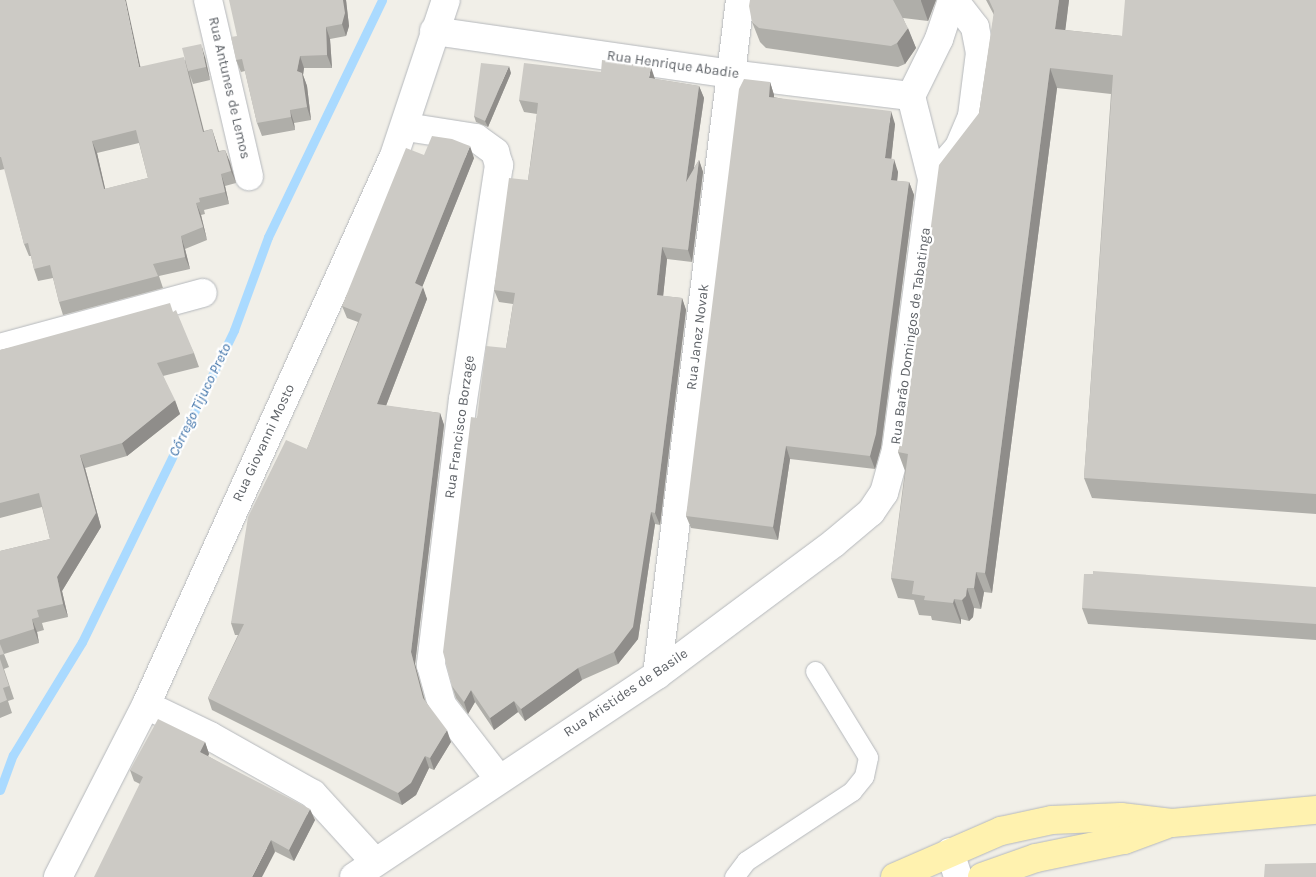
<!DOCTYPE html>
<meta charset="utf-8">
<style>
body{margin:0}
#map{position:relative;width:1316px;height:877px;overflow:hidden;background:#f1efe8;font-family:Karla,sans-serif}
div>[style]{position:absolute}
.stream>*{height:9px;margin:-4.5px;padding:0 4.5px;transform-origin:4.5px;border-radius:4.5px;background:#aadaff}
.roads{filter:drop-shadow(0 0 1px #b5b8bc) drop-shadow(0 0 1px #b5b8bc)}
.lane>*{height:19px;margin:-9.5px;padding:0 9.5px;transform-origin:9.5px;border-radius:9.5px;background:#fff}
.street>*{height:28px;margin:-14px;padding:0 14px;transform-origin:14px;border-radius:14px;background:#fff}
.primary>*{height:28px;margin:-14px;padding:0 14px;transform-origin:14px;border-radius:14px;background:#fff2af}
.wall>*{inset:0;background:#afaea9}
.shaded-wall>*{inset:0;background:#8f8d8a}
.building>*{inset:0;background:#cccac5}
span{translate:-50% -50%;white-space:nowrap;text-align:center;line-height:1.15;-webkit-text-stroke:4.5px #fff;paint-order:stroke}
.street-label{font-size:14px;color:#5f6368}
.water-label{font-size:15px;color:#4174aa;font-style:italic}
</style>
<div id="map">
<div class="stream">
<i style="left:0;top:790px;width:37px;rotate:-70deg"></i>
<i style="left:13px;top:755px;width:132px;rotate:-58.6deg"></i>
<i style="left:82px;top:642px;width:347px;rotate:-64deg"></i>
<i style="left:234px;top:330px;width:99px;rotate:-69.9deg"></i>
<i style="left:268px;top:237px;width:263px;rotate:-64.3deg"></i>
</div>
<div class="roads">
<div class="lane">
<i style="left:734px;top:877px;width:20px;rotate:-53deg"></i>
<i style="left:746px;top:861px;width:127px;rotate:-33.4deg"></i>
<i style="left:852px;top:791px;width:19px;rotate:-51deg"></i>
<i style="left:864px;top:776px;width:19px;rotate:-78deg"></i>
<i style="left:868px;top:757px;width:101px;rotate:-121.6deg"></i>
</div>
<div class="street">
<i style="left:208px;top:0;width:181px;rotate:76.9deg"></i>
<i style="left:434px;top:31px;width:300px;rotate:8.2deg"></i>
<i style="left:731px;top:74px;width:181px;rotate:7deg"></i>
<i style="left:406px;top:127px;width:71px;rotate:8.9deg"></i>
<i style="left:476px;top:138px;width:24px;rotate:36deg"></i>
<i style="left:495px;top:152px;width:14px;rotate:73deg"></i>
<i style="left:499px;top:165px;width:237px;rotate:98.7deg"></i>
<i style="left:463px;top:399px;width:268px;rotate:96.9deg"></i>
<i style="left:431px;top:665px;width:41px;rotate:74.6deg"></i>
<i style="left:442px;top:705px;width:93px;rotate:52.4deg"></i>
<i style="left:947px;top:161px;width:18px;rotate:-49deg"></i>
<i style="left:959px;top:147px;width:34px;rotate:-67deg"></i>
<i style="left:972px;top:116px;width:64px;rotate:-82.8deg"></i>
<i style="left:980px;top:53px;width:26px;rotate:-101deg"></i>
<i style="left:975px;top:27px;width:34px;rotate:-128deg"></i>
<i style="left:0;top:348px;width:210px;rotate:-15.2deg"></i>
<i style="left:657px;top:675px;width:680px;rotate:-82.99deg"></i>
<i style="left:146px;top:705px;width:71px;rotate:25.8deg"></i>
<i style="left:210px;top:736px;width:118px;rotate:29.4deg"></i>
<i style="left:313px;top:794px;width:92px;rotate:47.6deg"></i>
<i style="left:950px;top:852px;width:26px;rotate:72deg"></i>
<i style="left:58px;top:877px;width:193px;rotate:-62.9deg"></i>
<i style="left:146px;top:705px;width:602px;rotate:-65.69deg"></i>
<i style="left:394px;top:156px;width:164px;rotate:-71.6deg"></i>
<i style="left:354px;top:877px;width:364px;rotate:-33.7deg"></i>
<i style="left:657px;top:675px;width:221px;rotate:-36.7deg"></i>
<i style="left:834px;top:543px;width:48px;rotate:-40deg"></i>
<i style="left:871px;top:512px;width:23px;rotate:-56deg"></i>
<i style="left:884px;top:493px;width:45px;rotate:-74.4deg"></i>
<i style="left:896px;top:450px;width:273px;rotate:-82.4deg"></i>
<i style="left:932px;top:179px;width:86px;rotate:-104.2deg"></i>
<i style="left:911px;top:96px;width:64px;rotate:-63.8deg"></i>
<i style="left:939px;top:39px;width:41px;rotate:-71.6deg"></i>
</div>
<div class="primary">
<i style="left:895px;top:877px;width:116px;rotate:-23.5deg"></i>
<i style="left:1001px;top:831px;width:52px;rotate:-12.2deg"></i>
<i style="left:1052px;top:820px;width:69px;rotate:-2.5deg"></i>
<i style="left:1121px;top:817px;width:51px;rotate:6.7deg"></i>
<i style="left:1172px;top:823px;width:145px;rotate:-5.2deg"></i>
<i style="left:982px;top:877px;width:57px;rotate:-19.4deg"></i>
<i style="left:1036px;top:858px;width:90px;rotate:-11.6deg"></i>
<i style="left:1124px;top:840px;width:44px;rotate:-20.1deg"></i>
</div>
</div>
<div class="wall">
<i style="clip-path:polygon(evenodd,0 0,141px 67px,205px 57px,210px 80px,193px 84px,190px 75px,204px 131px,212px 129px,219px 151px,225px 150px,236px 183px,225px 186px,229px 204px,204px 210px,205px 214px,201px 215px,207px 240px,185px 249px,190px 269px,159px 276px,163px 288px,63px 315px,59px 302px,53px 278px,38px 281px,34px 269px,31px 256px,29px 256px,24px 244px,5px 169px,0 170px,0 0,139px 143px,148px 178px,105px 189px,97px 153px,139px 143px)"></i>
<i style="clip-path:polygon(346px 0,349px 26px,346px 36px,330px 39px,332px 68px,304px 68px,303px 75px,307px 86px,311px 120px,294px 123px,295px 130px,262px 136px,257px 123px,245px 71px,241px 72px,236px 60px,237px 36px)"></i>
<i style="clip-path:polygon(750px 0,936px 0,928px 21px,903px 18px,916px 48px,905px 64px,898px 67px,766px 48px,760px 42px,752px 22px)"></i>
<i style="clip-path:polygon(986px 0,1069px 0,1065px 30px,1122px 36px,1316px 0,1316px 514px,1092px 498px,1084px 478px,1111px 94px,1057px 88px,992px 593px,984px 592px,981px 609px,974px 608px,973px 617px,969px 621px,961px 619px,961px 624px,932px 620px,931px 616px,919px 615px,914px 600px,898px 598px,891px 578px,905px 471px,898px 452px,904px 432px,979px 113px,994px 15px)"></i>
<i style="clip-path:polygon(511px 73px,488px 127px,476px 122px,474px 116px)"></i>
<i style="clip-path:polygon(655px 79px,699px 86px,704px 98px,694px 168px,699px 160px,703px 172px,692px 262px,667px 259px,663px 296px,682px 298px,686px 310px,660px 525px,655px 524px,638px 639px,618px 664px,582px 680px,525px 721px,518px 712px,494px 730px,475px 702px,468px 714px,456px 698px,452px 686px,477px 418px,506px 348px,513px 304px,499px 302px,494px 290px,528px 180px,537px 114px,524px 112px,519px 100px)"></i>
<i style="clip-path:polygon(770px 82px,774px 95px,774px 97px,895px 124px,891px 159px,898px 172px,897px 181px,909px 182px,914px 195px,881px 447px,875px 469px,790px 459px,778px 540px,691px 528px,686px 516px)"></i>
<i style="clip-path:polygon(424px 155px,474px 158px,422px 287px,427px 299px,386px 406px,440px 413px,444px 425px,415px 664px,425px 700px,451px 742px,434px 770px,429px 768px,416px 795px,402px 805px,212px 710px,208px 698px,238px 635px,235px 635px,231px 623px,307px 449px,358px 322px,347px 318px,342px 306px)"></i>
<i style="clip-path:polygon(173px 312px,194px 353px,199px 367px,163px 376px,180px 414px,127px 456px,85px 468px,101px 527px,62px 591px,68px 617px,42px 623px,44px 630px,37px 632px,39px 643px,4px 654px,9px 667px,4px 669px,14px 699px,8px 701px,12px 713px,0 718px,0 551px,50px 539px,42px 507px,0 518px,0 350px)"></i>
<i style="clip-path:polygon(1316px 587px,1316px 640px,1088px 624px,1082px 608px)"></i>
<i style="clip-path:polygon(205px 742px,209px 754px,208px 756px,315px 820px,294px 861px,134px 781px,130px 770px)"></i>
</div>
<div class="shaded-wall">
<i style="clip-path:polygon(125px 0,126px 0,143px 79px,139px 67px)"></i>
<i style="clip-path:polygon(343px 0,346px 0,349px 26px,346px 36px,342px 24px)"></i>
<i style="clip-path:polygon(921px 0,936px 0,928px 21px,921px 1px)"></i>
<i style="clip-path:polygon(1059px 0,1069px 0,1063px 49px,1055px 29px)"></i>
<i style="clip-path:polygon(326px 27px,330px 39px,332px 68px,327px 55px)"></i>
<i style="clip-path:polygon(908px 28px,916px 48px,905px 64px,897px 43px)"></i>
<i style="clip-path:polygon(201px 44px,205px 57px,210px 80px,206px 67px)"></i>
<i style="clip-path:polygon(300px 56px,304px 68px,303px 75px,307px 86px,311px 120px,307px 107px,297px 71px)"></i>
<i style="clip-path:polygon(184px 57px,188px 71px,207px 144px,203px 132px)"></i>
<i style="clip-path:polygon(509px 66px,511px 73px,488px 127px,485px 121px)"></i>
<i style="clip-path:polygon(651px 67px,655px 79px,649px 78px)"></i>
<i style="clip-path:polygon(1050px 68px,1057px 88px,992px 593px,985px 573px)"></i>
<i style="clip-path:polygon(770px 82px,774px 95px,773px 109px,769px 97px)"></i>
<i style="clip-path:polygon(699px 86px,704px 98px,690px 194px,686px 182px)"></i>
<i style="clip-path:polygon(290px 110px,294px 123px,295px 130px,291px 117px)"></i>
<i style="clip-path:polygon(891px 111px,895px 124px,890px 171px,885px 158px)"></i>
<i style="clip-path:polygon(212px 129px,216px 142px,222px 164px,218px 152px)"></i>
<i style="clip-path:polygon(92px 141px,97px 153px,108px 201px,104px 189px)"></i>
<i style="clip-path:polygon(470px 146px,474px 158px,419px 295px,415px 283px)"></i>
<i style="clip-path:polygon(225px 150px,230px 162px,236px 183px,231px 171px)"></i>
<i style="clip-path:polygon(894px 159px,898px 172px,896px 192px,891px 180px)"></i>
<i style="clip-path:polygon(699px 160px,703px 172px,692px 262px,688px 250px)"></i>
<i style="clip-path:polygon(221px 174px,225px 186px,229px 204px,225px 192px)"></i>
<i style="clip-path:polygon(909px 182px,914px 195px,881px 447px,875px 469px,870px 456px)"></i>
<i style="clip-path:polygon(196px 203px,201px 215px,207px 240px,203px 227px)"></i>
<i style="clip-path:polygon(181px 236px,185px 249px,190px 269px,185px 257px)"></i>
<i style="clip-path:polygon(662px 247px,667px 259px,662px 307px,657px 295px)"></i>
<i style="clip-path:polygon(423px 287px,427px 299px,382px 416px,377px 404px)"></i>
<i style="clip-path:polygon(682px 298px,686px 310px,660px 525px,655px 513px)"></i>
<i style="clip-path:polygon(175px 400px,180px 414px,127px 456px,122px 443px)"></i>
<i style="clip-path:polygon(440px 413px,444px 425px,415px 664px,427px 709px,423px 698px,411px 652px)"></i>
<i style="clip-path:polygon(786px 446px,790px 459px,778px 540px,773px 527px)"></i>
<i style="clip-path:polygon(80px 455px,85px 468px,101px 527px,62px 591px,68px 617px,63px 604px,57px 577px)"></i>
<i style="clip-path:polygon(651px 512px,655px 524px,638px 639px,618px 664px,614px 652px)"></i>
<i style="clip-path:polygon(976px 572px,984px 592px,981px 609px,974px 588px)"></i>
<i style="clip-path:polygon(967px 588px,974px 608px,973px 617px,969px 621px,962px 600px)"></i>
<i style="clip-path:polygon(954px 599px,961px 619px,961px 624px,953px 603px)"></i>
<i style="clip-path:polygon(32px 619px,37px 632px,39px 643px,34px 629px)"></i>
<i style="clip-path:polygon(578px 668px,582px 680px,525px 721px,521px 709px)"></i>
<i style="clip-path:polygon(471px 690px,475px 702px,468px 714px,464px 702px)"></i>
<i style="clip-path:polygon(514px 701px,518px 712px,494px 730px,490px 718px)"></i>
<i style="clip-path:polygon(447px 730px,451px 742px,434px 770px,430px 758px)"></i>
<i style="clip-path:polygon(205px 742px,209px 754px,204px 764px,200px 752px)"></i>
<i style="clip-path:polygon(425px 756px,429px 768px,416px 795px,402px 805px,398px 793px)"></i>
<i style="clip-path:polygon(310px 809px,315px 820px,294px 861px,289px 850px)"></i>
<i style="clip-path:polygon(271px 840px,275px 852px,262px 877px,252px 877px)"></i>
</div>
<div class="building">
<i style="clip-path:polygon(evenodd,0 0,125px 0,139px 67px,184px 57px,203px 132px,212px 129px,218px 152px,225px 150px,231px 171px,221px 174px,225px 192px,199px 198px,200px 202px,196px 203px,203px 227px,181px 236px,185px 257px,153px 264px,158px 276px,59px 302px,50px 265px,34px 269px,28px 243px,24px 244px,1px 157px,0 157px,0 0,136px 130px,148px 178px,104px 189px,92px 141px,136px 130px)"></i>
<i style="clip-path:polygon(229px 0,343px 0,345px 13px,342px 24px,326px 27px,327px 55px,300px 56px,297px 71px,302px 73px,307px 107px,290px 110px,291px 117px,257px 123px,242px 59px,236px 60px,231px 37px,237px 36px)"></i>
<i style="clip-path:polygon(750px 0,893px 0,908px 28px,897px 43px,891px 46px,759px 28px,752px 22px,749px 6px)"></i>
<i style="clip-path:polygon(989px 0,1059px 0,1055px 29px,1122px 36px,1125px 0,1316px 0,1316px 494px,1084px 478px,1113px 75px,1050px 68px,985px 573px,976px 572px,974px 588px,967px 588px,966px 596px,962px 600px,954px 599px,953px 603px,924px 600px,925px 596px,912px 594px,914px 581px,891px 578px,908px 454px,898px 452px,904px 432px,939px 165px,979px 113px,994px 11px)"></i>
<i style="clip-path:polygon(201px 44px,206px 67px,188px 71px,182px 48px)"></i>
<i style="clip-path:polygon(602px 60px,651px 67px,649px 78px,699px 86px,686px 182px,699px 160px,688px 250px,662px 247px,657px 295px,682px 298px,655px 513px,651px 512px,633px 627px,614px 652px,578px 668px,521px 709px,514px 701px,490px 718px,471px 690px,464px 702px,452px 686px,443px 652px,471px 417px,477px 418px,486px 346px,506px 348px,515px 293px,494px 290px,509px 178px,528px 180px,533px 147px,538px 103px,519px 100px,524px 63px,601px 72px)"></i>
<i style="clip-path:polygon(481px 63px,509px 66px,485px 121px,474px 116px)"></i>
<i style="clip-path:polygon(744px 79px,770px 82px,769px 97px,891px 111px,885px 158px,894px 159px,891px 180px,909px 182px,876px 434px,870px 456px,786px 446px,773px 527px,686px 516px,739px 89px)"></i>
<i style="clip-path:polygon(432px 136px,452px 139px,470px 146px,415px 283px,423px 287px,377px 404px,440px 413px,411px 652px,423px 698px,447px 730px,430px 758px,425px 756px,411px 783px,398px 793px,208px 698px,244px 624px,231px 623px,248px 517px,286px 440px,307px 449px,362px 314px,342px 306px,406px 148px,424px 155px)"></i>
<i style="clip-path:polygon(170px 303px,173px 312px,176px 310px,194px 353px,157px 363px,175px 400px,122px 443px,80px 455px,96px 513px,57px 577px,63px 604px,37px 610px,39px 617px,32px 619px,34px 629px,0 640px,0 551px,50px 539px,39px 493px,0 503px,0 350px)"></i>
<i style="clip-path:polygon(1093px 571px,1316px 587px,1316px 624px,1082px 608px,1084px 574px,1093px 574px)"></i>
<i style="clip-path:polygon(0 644px,4px 654px,0 655px)"></i>
<i style="clip-path:polygon(0 659px,9px 686px,3px 688px,7px 700px,0 703px)"></i>
<i style="clip-path:polygon(158px 719px,205px 742px,200px 752px,310px 809px,289px 850px,271px 840px,252px 877px,94px 877px,143px 777px,130px 770px)"></i>
<i style="clip-path:polygon(1316px 863px,1316px 877px,1264px 877px,1265px 864px)"></i>
</div>
<div class="street-label">
<span style="left:673px;top:65px;rotate:8deg">Rua Henrique Abadie</span>
<span style="left:229px;top:88px;rotate:77deg">Rua Antunes de Lemos</span>
<span style="left:911px;top:336px;rotate:-82deg">Rua Barão Domingos de Tabatinga</span>
<span style="left:698px;top:337px;rotate:-83deg">Rua Janez Novak</span>
<span style="left:460px;top:427px;rotate:-82deg">Rua Francisco Borzage</span>
<span style="left:264px;top:443px;rotate:-65deg">Rua Giovanni Mosto</span>
<span style="left:626px;top:693px;rotate:-34deg">Rua Aristides de Basile</span>
</div>
<div class="water-label">
<span style="left:200px;top:400px;rotate:-64deg">Córrego Tijuco Preto</span>
</div>
</div>
